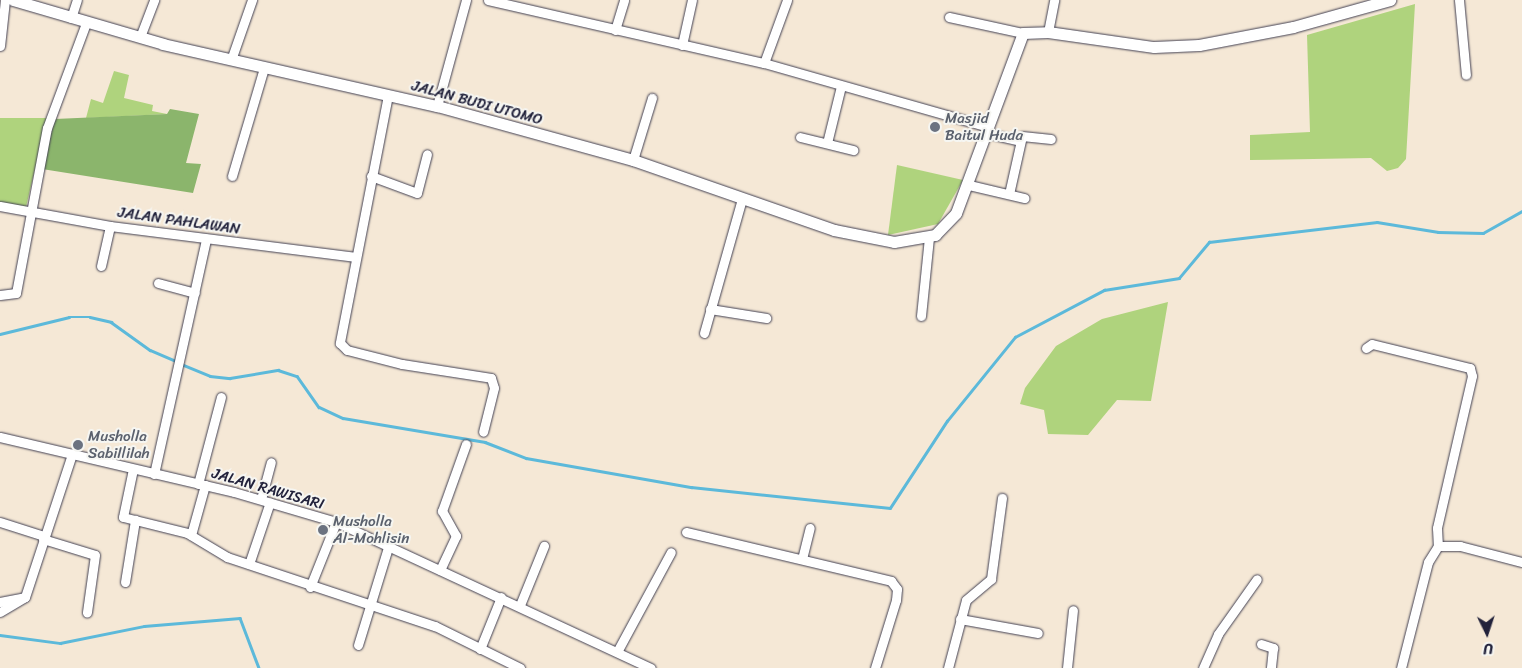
<!DOCTYPE html>
<style>
body{margin:0}
#map{position:relative;width:1522px;height:668px;overflow:hidden;background:#f5e8d6;font-family:Sriracha,sans-serif}
div>[style]{position:absolute}
.green>*{inset:0;background:#afd37d}
.forest>*{inset:0;background:#8bb56c}
.stream>*{height:2.5px;margin:-1.25px;padding:0 1.25px;transform-origin:1.25px;border-radius:1.25px;background:#5cb9da}
.roads{filter:drop-shadow(0 0 1px #424052) drop-shadow(0 0 1px #424052)}
.minor>*{height:9px;margin:-4.5px;padding:0 4.5px;transform-origin:4.5px;border-radius:4.5px;background:#fff}
.tertiary>*{height:11px;margin:-5.5px;padding:0 5.5px;transform-origin:5.5px;border-radius:5.5px;background:#fff}
.dots>*{width:14px;height:14px;translate:-50% -50%;box-sizing:border-box;border:2px solid #f6f6f2;border-radius:50%}
span{translate:-50% -50%;white-space:nowrap;text-align:center;line-height:1.15;-webkit-text-stroke:4px #f6f6f2;paint-order:stroke}
.street-label{font-size:15px;color:#22223b}
.worship-label{font-size:15px;color:#5b616d}
.left{translate:0 -50%;text-align:left}
.north{position:absolute;left:1462px;top:608px;width:50px;height:50px;-webkit-text-stroke:4px #f6f6f2;paint-order:stroke;rotate:176deg;font-size:14px;font-weight:700;line-height:20px;text-align:center;color:#22223b}
.north::after{content:'';display:block;margin:auto;width:18px;height:22px;background:#22223b;clip-path:polygon(50% 0,100% 100%,50% 72%,0 100%)}
</style>
<div id="map">
<div class="green">
<i style="clip-path:polygon(1415px 4px,1406px 159px,1398px 168px,1387px 171px,1371px 158px,1250px 160px,1250px 135px,1310px 132px,1307px 35px)"></i>
<i style="clip-path:polygon(114px 71px,129px 75px,124px 98px,153px 105px,152px 111px,167px 114px,86px 118px,91px 99px,103px 103px)"></i>
<i style="clip-path:polygon(0 118px,47px 118px,26px 207px,0 203px)"></i>
<i style="clip-path:polygon(897px 165px,963px 180px,938px 224px,888px 235px)"></i>
<i style="clip-path:polygon(1168px 302px,1151px 401px,1117px 400px,1088px 435px,1048px 434px,1044px 410px,1020px 404px,1025px 388px,1056px 346px,1102px 319px)"></i>
</div>
<div class="forest">
<i style="clip-path:polygon(170px 109px,199px 114px,186px 163px,201px 164px,193px 193px,42px 169px,55px 119px,167px 114px)"></i>
</div>
<div class="stream">
<i style="left:0;top:334px;width:71px;rotate:-13.8deg"></i>
<i style="left:69px;top:317px;width:21px"></i>
<i style="left:90px;top:317px;width:22px;rotate:13deg"></i>
<i style="left:111px;top:322px;width:48px;rotate:35.7deg"></i>
<i style="left:150px;top:350px;width:28px;rotate:23deg"></i>
<i style="left:181px;top:364px;width:31px;rotate:22deg"></i>
<i style="left:210px;top:376px;width:20px;rotate:6deg"></i>
<i style="left:230px;top:378px;width:49px;rotate:-9.5deg"></i>
<i style="left:278px;top:370px;width:20px;rotate:18deg"></i>
<i style="left:297px;top:376px;width:38px;rotate:55deg"></i>
<i style="left:319px;top:407px;width:26px;rotate:25deg"></i>
<i style="left:343px;top:418px;width:144px;rotate:9.6deg"></i>
<i style="left:485px;top:442px;width:44px;rotate:21.3deg"></i>
<i style="left:526px;top:458px;width:168px;rotate:10deg"></i>
<i style="left:691px;top:487px;width:200px;rotate:6deg"></i>
<i style="left:890px;top:508px;width:104px;rotate:-56.8deg"></i>
<i style="left:947px;top:421px;width:108px;rotate:-51deg"></i>
<i style="left:1015px;top:337px;width:101px;rotate:-27.8deg"></i>
<i style="left:1104px;top:290px;width:76px;rotate:-9.1deg"></i>
<i style="left:1179px;top:278px;width:47px;rotate:-50.2deg"></i>
<i style="left:1209px;top:242px;width:169px;rotate:-6.8deg"></i>
<i style="left:1377px;top:222px;width:62px;rotate:9.3deg"></i>
<i style="left:1438px;top:232px;width:45px;rotate:1.3deg"></i>
<i style="left:1483px;top:233px;width:45px;rotate:-29.4deg"></i>
<i style="left:0;top:635px;width:61px;rotate:7.6deg"></i>
<i style="left:60px;top:643px;width:86px;rotate:-11.4deg"></i>
<i style="left:144px;top:626px;width:96px;rotate:-4.8deg"></i>
<i style="left:240px;top:618px;width:53px;rotate:69.2deg"></i>
</div>
<div class="roads">
<div class="minor">
<i style="left:488px;top:0;width:283px;rotate:12.9deg"></i>
<i style="left:764px;top:63px;width:234px;rotate:15.9deg"></i>
<i style="left:1459px;top:0;width:75px;rotate:84.7deg"></i>
<i style="left:949px;top:17px;width:76px;rotate:12.2deg"></i>
<i style="left:71px;top:18px;width:19px;rotate:-72deg"></i>
<i style="left:615px;top:30px;width:31px;rotate:-73deg"></i>
<i style="left:1048px;top:32px;width:33px;rotate:-79deg"></i>
<i style="left:140px;top:37px;width:40px;rotate:-69deg"></i>
<i style="left:682px;top:45px;width:46px;rotate:-77.5deg"></i>
<i style="left:0;top:46px;width:46px;rotate:-83.8deg"></i>
<i style="left:231px;top:60px;width:64px;rotate:-70.7deg"></i>
<i style="left:764px;top:63px;width:67px;rotate:-69.9deg"></i>
<i style="left:388px;top:95px;width:253px;rotate:101deg"></i>
<i style="left:340px;top:343px;width:10px;rotate:45deg"></i>
<i style="left:347px;top:350px;width:57px;rotate:14.3deg"></i>
<i style="left:402px;top:364px;width:90px;rotate:8.9deg"></i>
<i style="left:491px;top:378px;width:10px;rotate:73deg"></i>
<i style="left:494px;top:388px;width:45px;rotate:104deg"></i>
<i style="left:437px;top:106px;width:110px;rotate:-74.7deg"></i>
<i style="left:986px;top:133px;width:35px;rotate:13deg"></i>
<i style="left:800px;top:137px;width:55px;rotate:13.8deg"></i>
<i style="left:827px;top:143px;width:59px;rotate:-76.2deg"></i>
<i style="left:633px;top:160px;width:65px;rotate:-73deg"></i>
<i style="left:232px;top:176px;width:113px;rotate:-73.5deg"></i>
<i style="left:371px;top:176px;width:49px;rotate:20.3deg"></i>
<i style="left:417px;top:193px;width:40px;rotate:-75.6deg"></i>
<i style="left:969px;top:185px;width:57px;rotate:13.3deg"></i>
<i style="left:1009px;top:194px;width:59px;rotate:-77.4deg"></i>
<i style="left:1022px;top:136px;width:29px;rotate:6deg"></i>
<i style="left:0;top:206px;width:112px;rotate:10.3deg"></i>
<i style="left:110px;top:226px;width:248px;rotate:7.2deg"></i>
<i style="left:101px;top:266px;width:41px;rotate:-77.3deg"></i>
<i style="left:158px;top:283px;width:38px;rotate:15deg"></i>
<i style="left:0;top:295px;width:16px;rotate:-7deg"></i>
<i style="left:16px;top:293px;width:168px;rotate:-79.4deg"></i>
<i style="left:47px;top:128px;width:112px;rotate:-69.6deg"></i>
<i style="left:710px;top:309px;width:57px;rotate:9.1deg"></i>
<i style="left:921px;top:316px;width:79px;rotate:-84.2deg"></i>
<i style="left:704px;top:333px;width:139px;rotate:-74.2deg"></i>
<i style="left:1366px;top:348px;width:7px;rotate:-34deg"></i>
<i style="left:1372px;top:344px;width:101px;rotate:13.8deg"></i>
<i style="left:1470px;top:368px;width:8px;rotate:76deg"></i>
<i style="left:1472px;top:376px;width:156px;rotate:103deg"></i>
<i style="left:1437px;top:528px;width:18px;rotate:87deg"></i>
<i style="left:0;top:437px;width:240px;rotate:13.2deg"></i>
<i style="left:234px;top:492px;width:106px;rotate:16.4deg"></i>
<i style="left:336px;top:522px;width:347px;rotate:24.9deg"></i>
<i style="left:133px;top:469px;width:49px;rotate:101.8deg"></i>
<i style="left:123px;top:517px;width:66px;rotate:14deg"></i>
<i style="left:187px;top:533px;width:47px;rotate:31deg"></i>
<i style="left:227px;top:557px;width:219px;rotate:18.4deg"></i>
<i style="left:435px;top:626px;width:95px;rotate:26.3deg"></i>
<i style="left:154px;top:474px;width:241px;rotate:-77.5deg"></i>
<i style="left:198px;top:484px;width:90px;rotate:-75.2deg"></i>
<i style="left:261px;top:499px;width:38px;rotate:-75deg"></i>
<i style="left:0;top:522px;width:46px;rotate:17.7deg"></i>
<i style="left:686px;top:532px;width:211px;rotate:13.4deg"></i>
<i style="left:891px;top:581px;width:10px;rotate:53deg"></i>
<i style="left:897px;top:589px;width:11px;rotate:95deg"></i>
<i style="left:896px;top:600px;width:71px;rotate:107.2deg"></i>
<i style="left:191px;top:535px;width:52px;rotate:-74.4deg"></i>
<i style="left:43px;top:539px;width:54px;rotate:17.1deg"></i>
<i style="left:95px;top:555px;width:58px;rotate:98deg"></i>
<i style="left:802px;top:559px;width:32px;rotate:-76deg"></i>
<i style="left:249px;top:564px;width:65px;rotate:-71.3deg"></i>
<i style="left:440px;top:570px;width:38px;rotate:-65deg"></i>
<i style="left:456px;top:536px;width:29px;rotate:-119deg"></i>
<i style="left:442px;top:511px;width:71px;rotate:-70.3deg"></i>
<i style="left:125px;top:582px;width:63px;rotate:-80.8deg"></i>
<i style="left:310px;top:587px;width:70px;rotate:-68.2deg"></i>
<i style="left:0;top:602px;width:25px;rotate:-11deg"></i>
<i style="left:520px;top:605px;width:64px;rotate:-67.9deg"></i>
<i style="left:0;top:612px;width:29px;rotate:-31deg"></i>
<i style="left:25px;top:597px;width:151px;rotate:-71.8deg"></i>
<i style="left:960px;top:619px;width:79px;rotate:10.2deg"></i>
<i style="left:1261px;top:644px;width:13px;rotate:18deg"></i>
<i style="left:1273px;top:648px;width:20px;rotate:96deg"></i>
<i style="left:358px;top:645px;width:106px;rotate:-72.9deg"></i>
<i style="left:480px;top:649px;width:56px;rotate:-68deg"></i>
<i style="left:618px;top:650px;width:111px;rotate:-61.6deg"></i>
<i style="left:948px;top:668px;width:70px;rotate:-75.2deg"></i>
<i style="left:966px;top:600px;width:33px;rotate:-40deg"></i>
<i style="left:991px;top:579px;width:82px;rotate:-82.3deg"></i>
<i style="left:1067px;top:668px;width:58px;rotate:-84.1deg"></i>
<i style="left:1203px;top:668px;width:37px;rotate:-66deg"></i>
<i style="left:1218px;top:634px;width:67px;rotate:-54.7deg"></i>
<i style="left:1401px;top:668px;width:109px;rotate:-75.7deg"></i>
<i style="left:1428px;top:562px;width:19px;rotate:-58deg"></i>
<i style="left:1438px;top:546px;width:22px"></i>
<i style="left:1460px;top:546px;width:64px;rotate:14.5deg"></i>
</div>
<div class="tertiary">
<i style="left:13px;top:0;width:156px;rotate:16.3deg"></i>
<i style="left:163px;top:44px;width:281px;rotate:12.8deg"></i>
<i style="left:437px;top:106px;width:203px;rotate:15.4deg"></i>
<i style="left:633px;top:160px;width:213px;rotate:19.2deg"></i>
<i style="left:834px;top:230px;width:61px;rotate:11.3deg"></i>
<i style="left:894px;top:242px;width:42px;rotate:-9.7deg"></i>
<i style="left:935px;top:235px;width:30px;rotate:-46deg"></i>
<i style="left:956px;top:213px;width:192px;rotate:-69.6deg"></i>
<i style="left:1023px;top:33px;width:25px;rotate:-2deg"></i>
<i style="left:1048px;top:32px;width:107px;rotate:8.1deg"></i>
<i style="left:1154px;top:47px;width:45px;rotate:-2.5deg"></i>
<i style="left:1199px;top:45px;width:96px;rotate:-10.8deg"></i>
<i style="left:1293px;top:27px;width:101px;rotate:-15.6deg"></i>
</div>
</div>
<div class="dots">
<i style="left:935px;top:127px;background:#6b7280"></i>
<i style="left:78px;top:445px;background:#6b7280"></i>
<i style="left:323px;top:530px;background:#6b7280"></i>
</div>
<div class="street-label">
<span style="left:477px;top:103px;rotate:15deg">JALAN BUDI UTOMO</span>
<span style="left:179px;top:221px;rotate:8deg">JALAN PAHLAWAN</span>
<span style="left:268px;top:489px;rotate:16deg">JALAN RAWISARI</span>
</div>
<div class="worship-label">
<span class="left" style="left:945px;top:127px">Masjid<br>Baitul Huda</span>
<span class="left" style="left:88px;top:445px">Musholla<br>Sabillilah</span>
<span class="left" style="left:333px;top:530px">Musholla<br>Al-Mohlisin</span>
</div>
<div class="north">U</div>
</div>
